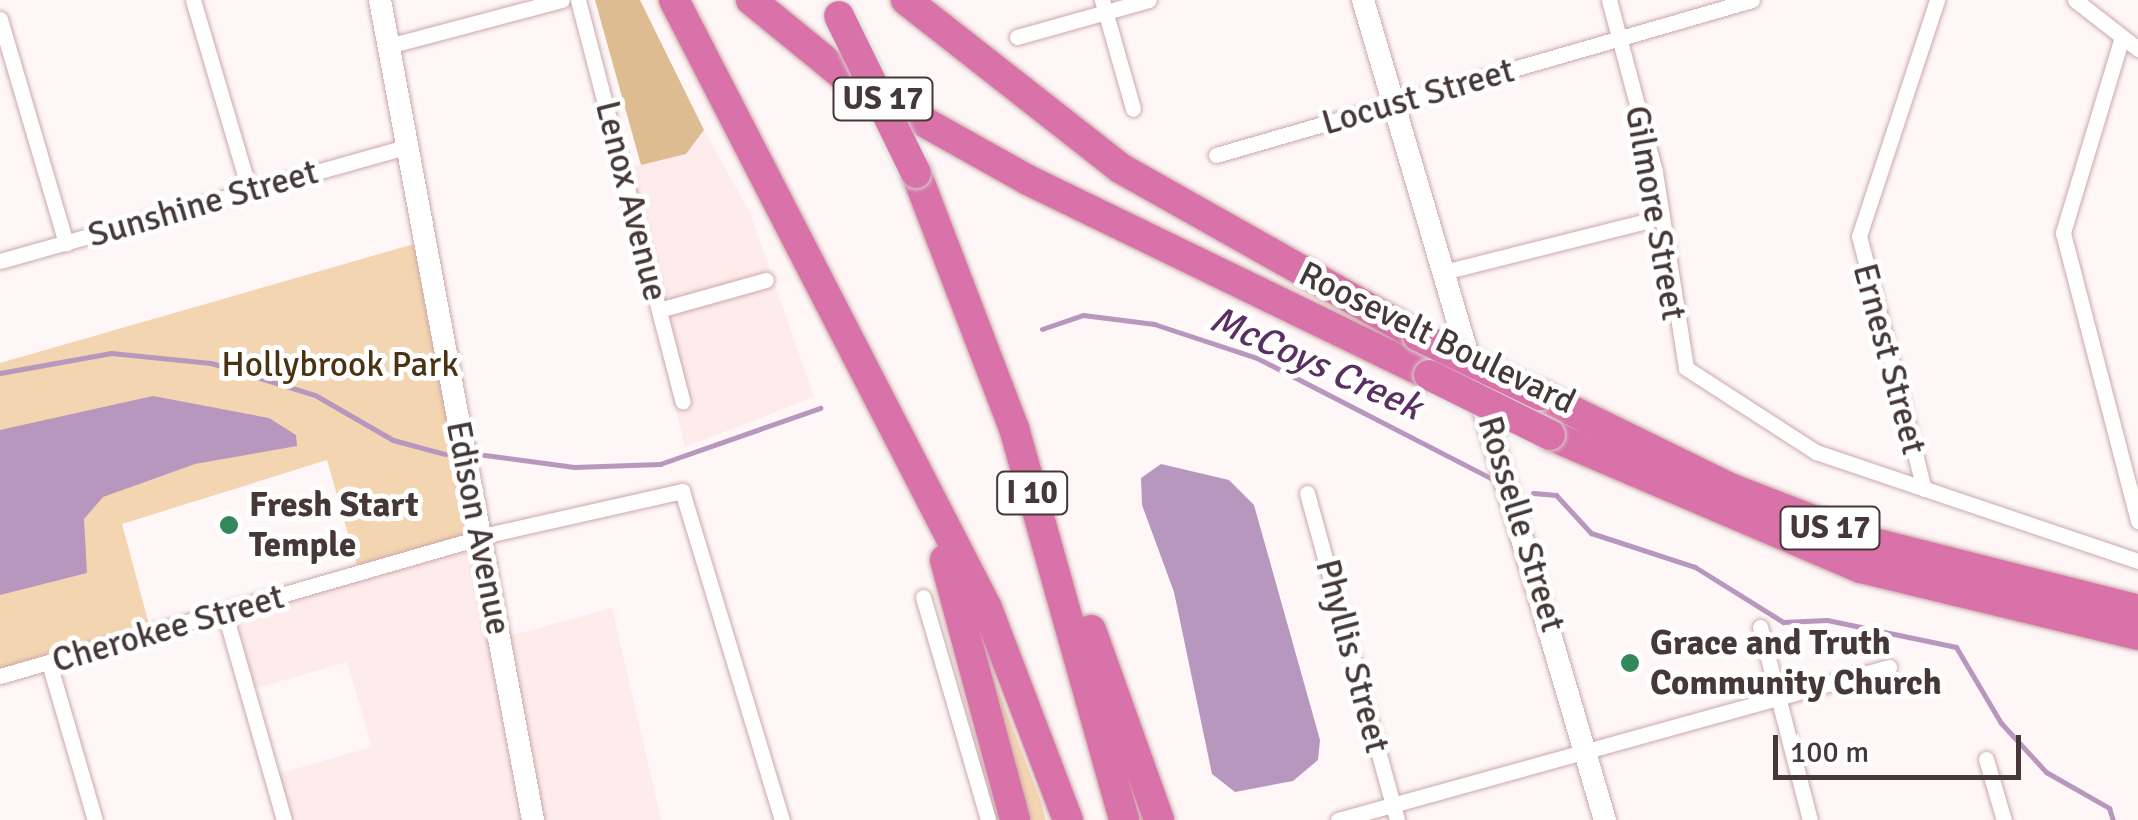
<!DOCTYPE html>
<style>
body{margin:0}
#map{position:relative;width:2138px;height:820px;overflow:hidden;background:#fef6f7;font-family:Signika,sans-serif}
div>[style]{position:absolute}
.built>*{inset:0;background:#feebeb}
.green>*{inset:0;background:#f3d5b1}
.forest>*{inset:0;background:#ddbc92}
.water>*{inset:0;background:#b897bf}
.stream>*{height:5px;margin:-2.5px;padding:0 2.5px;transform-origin:2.5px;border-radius:2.5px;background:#b897bf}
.roads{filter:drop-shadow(0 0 2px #cba8a9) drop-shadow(0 0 2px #cba8a9)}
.street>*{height:15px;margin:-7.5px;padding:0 7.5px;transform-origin:7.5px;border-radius:7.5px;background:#fff}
.secondary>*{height:22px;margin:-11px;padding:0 11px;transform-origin:11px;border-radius:11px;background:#fff}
.highway>*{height:30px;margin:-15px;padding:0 15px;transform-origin:15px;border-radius:15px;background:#d872a8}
.bridges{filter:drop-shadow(0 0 2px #d6d3d3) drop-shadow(0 0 2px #d6d3d3)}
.highway-bridge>*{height:30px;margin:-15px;padding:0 15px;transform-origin:15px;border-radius:15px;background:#d872a8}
.dots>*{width:28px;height:28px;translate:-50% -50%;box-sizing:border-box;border:5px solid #fff;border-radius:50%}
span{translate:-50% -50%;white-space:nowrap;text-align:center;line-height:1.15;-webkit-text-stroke:10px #fff;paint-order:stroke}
.shield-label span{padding:2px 8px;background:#fff;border:2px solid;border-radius:8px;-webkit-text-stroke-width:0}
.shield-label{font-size:32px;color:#463838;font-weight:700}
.street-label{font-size:35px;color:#463838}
.park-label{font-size:35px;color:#4a3312}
.poi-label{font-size:35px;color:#463838;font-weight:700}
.left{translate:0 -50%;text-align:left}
.water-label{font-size:38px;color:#5a3063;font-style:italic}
.scale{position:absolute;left:1773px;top:735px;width:248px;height:45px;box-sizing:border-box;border:5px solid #463838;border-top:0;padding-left:12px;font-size:30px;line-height:35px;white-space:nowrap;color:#463838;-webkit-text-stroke:8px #fff;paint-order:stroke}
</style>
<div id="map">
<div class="built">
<i style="clip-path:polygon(704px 130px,750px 213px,814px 397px,685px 447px,618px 170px,686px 154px)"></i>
<i style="clip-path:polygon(469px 536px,521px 820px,291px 820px,278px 774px,372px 747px,347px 662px,253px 689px,228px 606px)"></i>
<i style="clip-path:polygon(612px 608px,661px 820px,543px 820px,509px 636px)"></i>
</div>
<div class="green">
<i style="clip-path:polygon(414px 244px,469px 536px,358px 569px,327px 460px,122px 524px,150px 628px,0 669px,0 363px)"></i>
<i style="clip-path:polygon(988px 663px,1041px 802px,1046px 820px,1022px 820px)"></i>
</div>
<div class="forest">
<i style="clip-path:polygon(595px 0,640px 0,704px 130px,686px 154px,641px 165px)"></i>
</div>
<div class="water">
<i style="clip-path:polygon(153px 396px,269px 418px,296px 435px,297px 446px,195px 464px,103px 497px,84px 519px,87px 573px,0 595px,0 430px)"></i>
<i style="clip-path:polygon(1161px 464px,1229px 480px,1254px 505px,1320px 740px,1318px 760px,1293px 781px,1235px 792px,1212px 774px,1174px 592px,1142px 505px,1141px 478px)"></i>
</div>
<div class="stream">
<i style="left:1042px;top:329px;width:43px;rotate:-18.9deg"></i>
<i style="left:1083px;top:315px;width:72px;rotate:7.2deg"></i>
<i style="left:1154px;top:324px;width:108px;rotate:18.3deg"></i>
<i style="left:1257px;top:358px;width:271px;rotate:27.2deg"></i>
<i style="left:0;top:373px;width:113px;rotate:-10.2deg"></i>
<i style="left:111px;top:353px;width:100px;rotate:5.7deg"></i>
<i style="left:211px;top:363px;width:109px;rotate:17.1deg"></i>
<i style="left:315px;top:395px;width:90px;rotate:30deg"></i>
<i style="left:393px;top:440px;width:54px;rotate:15.1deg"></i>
<i style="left:477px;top:454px;width:98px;rotate:7.6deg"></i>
<i style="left:574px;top:467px;width:86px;rotate:-2deg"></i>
<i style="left:660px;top:464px;width:170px;rotate:-19.3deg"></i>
<i style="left:1533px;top:493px;width:23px;rotate:5deg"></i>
<i style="left:1556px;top:495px;width:52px;rotate:47.4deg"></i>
<i style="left:1591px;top:533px;width:109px;rotate:18.1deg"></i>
<i style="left:1695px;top:567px;width:104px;rotate:32deg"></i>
<i style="left:1783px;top:622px;width:44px;rotate:-2.6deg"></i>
<i style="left:1827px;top:620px;width:132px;rotate:11.8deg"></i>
<i style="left:1956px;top:647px;width:88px;rotate:59.4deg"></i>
<i style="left:2001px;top:723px;width:67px;rotate:47.4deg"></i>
<i style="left:2046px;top:772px;width:73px;rotate:29.7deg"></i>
<i style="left:2109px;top:808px;width:13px;rotate:72deg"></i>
</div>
<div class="roads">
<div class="street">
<i style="left:193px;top:0;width:200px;rotate:73.5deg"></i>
<i style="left:578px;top:0;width:415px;rotate:75.4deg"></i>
<i style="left:1102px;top:0;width:113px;rotate:74.1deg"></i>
<i style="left:1609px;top:0;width:178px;rotate:75deg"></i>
<i style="left:1655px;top:172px;width:198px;rotate:81deg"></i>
<i style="left:1686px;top:368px;width:155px;rotate:32.9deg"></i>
<i style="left:1816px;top:452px;width:340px;rotate:18.7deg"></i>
<i style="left:2075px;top:0;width:80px;rotate:37.9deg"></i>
<i style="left:0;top:19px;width:234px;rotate:73.6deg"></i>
<i style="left:1017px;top:37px;width:137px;rotate:-15.7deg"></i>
<i style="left:2122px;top:37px;width:205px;rotate:106.8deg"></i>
<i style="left:2063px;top:233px;width:298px;rotate:75.4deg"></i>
<i style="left:388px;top:46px;width:180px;rotate:-14.8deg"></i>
<i style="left:1216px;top:155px;width:558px;rotate:-16.13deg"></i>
<i style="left:0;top:261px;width:422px;rotate:-15.7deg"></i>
<i style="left:1444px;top:272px;width:222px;rotate:-14.1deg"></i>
<i style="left:659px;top:310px;width:111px;rotate:-15.7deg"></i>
<i style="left:1924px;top:489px;width:261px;rotate:-104.4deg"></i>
<i style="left:1859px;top:236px;width:249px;rotate:-71.7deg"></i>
<i style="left:1307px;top:493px;width:339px;rotate:74.6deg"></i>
<i style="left:923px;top:597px;width:232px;rotate:73.7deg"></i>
<i style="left:225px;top:614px;width:214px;rotate:74deg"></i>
<i style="left:1760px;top:627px;width:199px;rotate:75.5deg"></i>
<i style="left:49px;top:663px;width:164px;rotate:73.7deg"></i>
<i style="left:0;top:676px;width:516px;rotate:-16.08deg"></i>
<i style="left:496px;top:533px;width:191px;rotate:-12.7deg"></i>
<i style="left:682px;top:491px;width:344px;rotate:73.1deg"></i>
<i style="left:1986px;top:759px;width:64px;rotate:73.6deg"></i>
<i style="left:1338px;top:820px;width:572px;rotate:-15.52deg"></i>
</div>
<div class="secondary">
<i style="left:380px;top:0;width:834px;rotate:79.43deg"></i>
<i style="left:1363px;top:0;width:855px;rotate:73.56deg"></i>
</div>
<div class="highway">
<i style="left:674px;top:0;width:684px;rotate:62.76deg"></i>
<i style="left:987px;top:608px;width:227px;rotate:69.1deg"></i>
<i style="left:751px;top:0;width:127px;rotate:39.2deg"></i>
<i style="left:849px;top:80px;width:205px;rotate:29.2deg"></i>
<i style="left:1028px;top:180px;width:446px;rotate:25.9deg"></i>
<i style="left:906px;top:0;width:272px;rotate:38.1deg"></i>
<i style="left:1120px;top:168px;width:342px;rotate:29.4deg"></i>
<i style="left:916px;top:173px;width:273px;rotate:69deg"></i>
<i style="left:1014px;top:428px;width:407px;rotate:74.3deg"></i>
<i style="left:1540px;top:395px;width:214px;rotate:26.1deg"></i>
<i style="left:1732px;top:489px;width:148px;rotate:21deg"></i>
<i style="left:1870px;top:542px;width:276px;rotate:14.2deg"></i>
<i style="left:1550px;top:435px;width:338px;rotate:23.2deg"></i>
<i style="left:1861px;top:568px;width:285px;rotate:13.6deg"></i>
<i style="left:945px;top:560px;width:269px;rotate:74.9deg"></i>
<i style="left:1091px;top:630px;width:202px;rotate:70.3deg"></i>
</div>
</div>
<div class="bridges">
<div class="highway-bridge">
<i style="left:839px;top:16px;width:175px;rotate:63.9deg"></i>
<i style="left:1418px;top:336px;width:136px;rotate:25.8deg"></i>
<i style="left:1429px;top:375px;width:135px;rotate:26.4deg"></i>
</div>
</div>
<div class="dots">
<i style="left:229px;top:525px;background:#33885b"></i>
<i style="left:1630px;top:663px;background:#33885b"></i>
</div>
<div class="shield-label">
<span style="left:883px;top:99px">US 17</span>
<span style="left:1032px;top:493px">I 10</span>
<span style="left:1830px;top:528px">US 17</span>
</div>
<div class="street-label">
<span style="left:1418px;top:97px;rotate:-16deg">Locust Street</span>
<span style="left:631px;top:201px;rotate:76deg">Lenox Avenue</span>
<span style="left:203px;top:204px;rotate:-16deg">Sunshine Street</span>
<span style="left:1655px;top:213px;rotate:80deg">Gilmore Street</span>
<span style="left:1437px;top:338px;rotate:26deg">Roosevelt Boulevard</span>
<span style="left:1889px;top:359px;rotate:75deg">Ernest Street</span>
<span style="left:1521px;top:524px;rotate:73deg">Rosselle Street</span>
<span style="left:478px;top:528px;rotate:79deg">Edison Avenue</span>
<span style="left:168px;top:629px;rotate:-16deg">Cherokee Street</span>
<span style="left:1352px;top:656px;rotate:75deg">Phyllis Street</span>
</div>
<div class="park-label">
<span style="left:340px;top:365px">Hollybrook Park</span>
</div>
<div class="poi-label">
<span class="left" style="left:249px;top:525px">Fresh Start<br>Temple</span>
<span class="left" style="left:1650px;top:663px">Grace and Truth<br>Community Church</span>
</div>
<div class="water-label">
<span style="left:1316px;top:363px;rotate:24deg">McCoys Creek</span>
</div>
<div class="scale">100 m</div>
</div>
